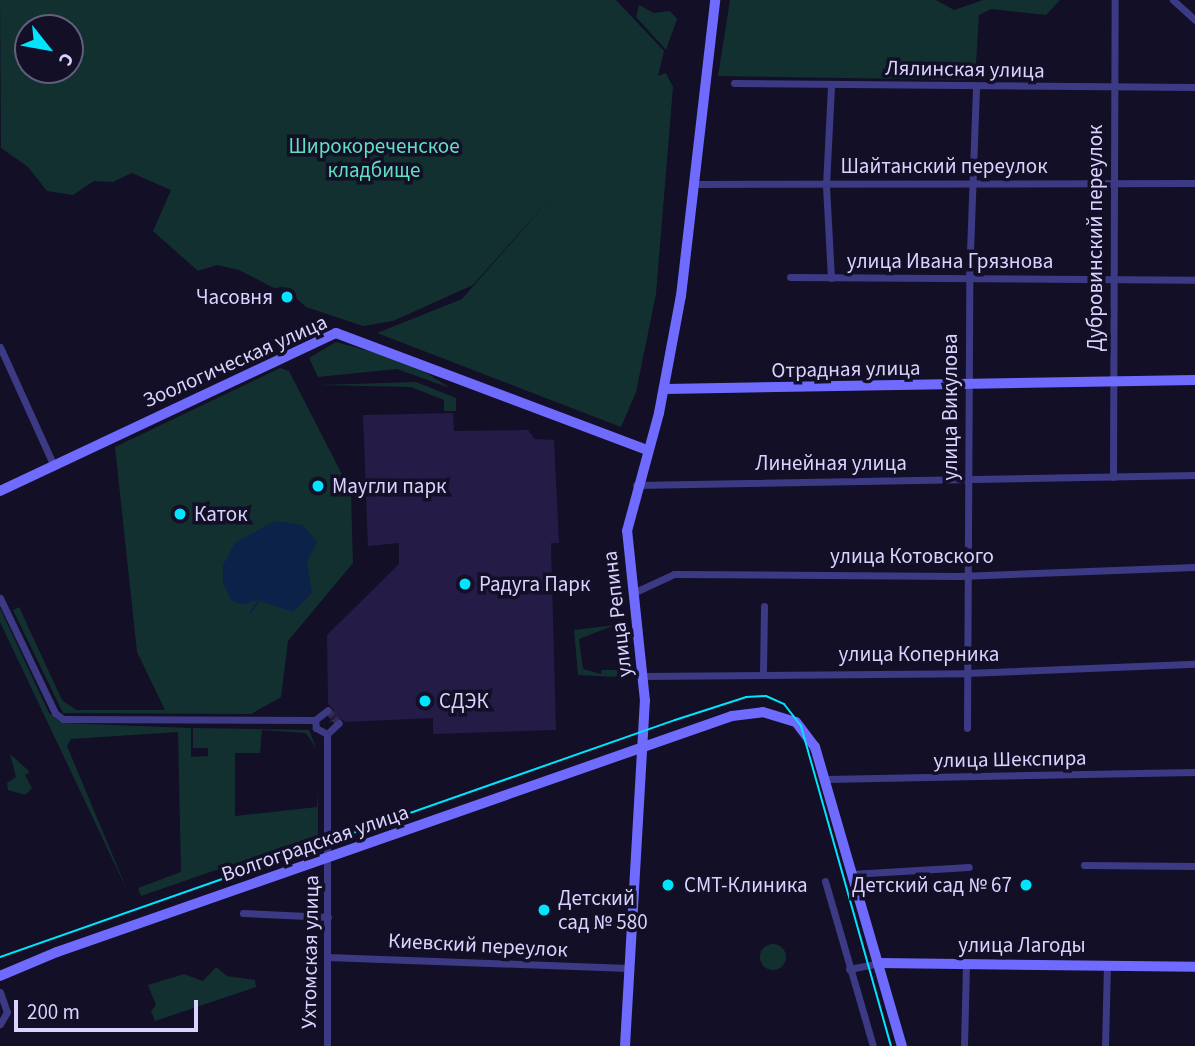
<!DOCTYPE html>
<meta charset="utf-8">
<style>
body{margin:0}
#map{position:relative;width:1195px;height:1046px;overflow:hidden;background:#130f26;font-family:"Source Sans 3",sans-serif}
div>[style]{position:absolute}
.green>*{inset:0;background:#12302f}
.round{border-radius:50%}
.water>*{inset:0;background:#0c2248}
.stream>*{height:2px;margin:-1px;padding:0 1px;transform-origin:1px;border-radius:1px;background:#0c2248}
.building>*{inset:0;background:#241b47}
.street-tunnel>*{height:7px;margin-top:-3.5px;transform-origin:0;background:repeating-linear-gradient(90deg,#312d47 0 7px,transparent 0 10.5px)}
.street>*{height:7px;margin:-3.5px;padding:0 3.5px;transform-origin:3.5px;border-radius:3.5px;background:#3d3a85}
.secondary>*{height:10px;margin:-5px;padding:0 5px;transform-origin:5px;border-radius:5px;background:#6f6bff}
.tram>*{height:2px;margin:-1px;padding:0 1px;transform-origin:1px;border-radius:1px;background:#00e5ff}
.dots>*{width:19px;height:19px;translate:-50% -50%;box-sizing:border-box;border:4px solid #130f26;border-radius:50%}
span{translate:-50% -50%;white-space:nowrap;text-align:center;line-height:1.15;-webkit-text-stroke:7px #130f26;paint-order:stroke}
.street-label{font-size:21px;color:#d9d4ff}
.park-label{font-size:21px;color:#5fe0c0}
.poi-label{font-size:21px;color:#d9d4ff}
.right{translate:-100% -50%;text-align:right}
.left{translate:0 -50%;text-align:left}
.north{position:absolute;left:14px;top:14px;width:70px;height:70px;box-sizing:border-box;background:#130f26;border:2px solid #625e7d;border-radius:50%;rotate:121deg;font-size:19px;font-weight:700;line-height:28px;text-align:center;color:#d9d4ff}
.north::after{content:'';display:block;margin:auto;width:24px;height:32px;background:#00e5ff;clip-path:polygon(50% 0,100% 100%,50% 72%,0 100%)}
.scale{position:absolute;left:14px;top:1000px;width:184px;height:32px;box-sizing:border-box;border:4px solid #d9d4ff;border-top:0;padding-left:9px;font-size:21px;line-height:24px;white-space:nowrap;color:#d9d4ff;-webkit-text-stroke:5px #130f26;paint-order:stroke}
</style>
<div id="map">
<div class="green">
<i style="clip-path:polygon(evenodd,0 0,616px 0,664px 51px,658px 76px,666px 73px,673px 87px,656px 294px,636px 392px,621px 427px,377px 333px,462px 299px,556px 192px,473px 285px,393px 321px,363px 326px,306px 307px,284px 287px,274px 288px,239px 270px,217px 265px,198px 271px,153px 231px,171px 190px,132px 173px,113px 182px,94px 181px,73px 195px,47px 191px,28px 167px,1px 148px,0 0,28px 28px,70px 28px,70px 70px,28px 70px,28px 28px)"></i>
<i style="clip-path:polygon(730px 0,936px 0,954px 10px,983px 0,1060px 0,1046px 15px,991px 9px,979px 15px,975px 80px,718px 76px)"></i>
<i style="clip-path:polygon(639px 5px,654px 13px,670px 11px,677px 19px,666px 50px,636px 17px)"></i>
<i style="clip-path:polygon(336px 342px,410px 362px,450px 388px,397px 369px,318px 377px,309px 358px)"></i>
<i style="clip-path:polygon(280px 368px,289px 371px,351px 492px,353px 563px,288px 641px,281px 697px,251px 714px,63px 713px,13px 610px,19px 607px,62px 700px,76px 710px,165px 710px,137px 652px,115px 447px)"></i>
<i style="clip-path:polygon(416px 382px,456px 398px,456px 411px,444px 411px,444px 400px,411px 387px,318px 385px)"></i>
<i style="clip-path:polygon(0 608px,49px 713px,62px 723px,191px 728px,191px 757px,208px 756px,208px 748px,193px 748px,193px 728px,309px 730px,316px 748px,306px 733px,262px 730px,260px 753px,235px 753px,235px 816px,317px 807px,318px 792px,318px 835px,141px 896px,138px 888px,181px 872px,178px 732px,71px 739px,67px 746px,128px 892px,0 622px)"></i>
<i style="clip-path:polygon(615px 625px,579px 639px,583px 669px,601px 674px,602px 670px,619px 670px,616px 677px,578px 675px,574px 630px)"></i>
<i style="clip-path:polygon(10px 754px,30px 772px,25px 775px,32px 788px,25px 795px,8px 790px,7px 783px,16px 777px)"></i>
<i class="round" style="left:760px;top:944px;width:26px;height:26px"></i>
<i style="clip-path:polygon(216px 967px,227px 976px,255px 980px,256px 987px,155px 1021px,151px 1011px,156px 1005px,148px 985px,184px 974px,203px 981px)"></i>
</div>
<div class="water">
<i style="clip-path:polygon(275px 521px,303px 525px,317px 542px,307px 562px,312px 593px,293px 612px,257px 600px,243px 605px,231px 600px,223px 584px,223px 565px,235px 543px)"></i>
</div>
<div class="stream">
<i style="left:251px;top:612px;width:12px;rotate:-55deg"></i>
</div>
<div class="building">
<i style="clip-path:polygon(453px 413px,454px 431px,528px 430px,535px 439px,554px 440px,559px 543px,551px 543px,556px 730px,433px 734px,433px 718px,345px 722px,338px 717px,329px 723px,334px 710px,328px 704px,327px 635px,399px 564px,399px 543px,368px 546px,363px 415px)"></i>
</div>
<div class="street-tunnel">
<i style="left:328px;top:710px;width:17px;rotate:50deg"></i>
</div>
<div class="street">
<i style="left:1173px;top:0;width:30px;rotate:42deg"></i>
<i style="left:734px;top:83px;width:461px;rotate:0.5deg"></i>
<i style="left:694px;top:184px;width:501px;rotate:-0.11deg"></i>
<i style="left:790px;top:277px;width:405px;rotate:0.4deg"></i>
<i style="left:831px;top:278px;width:93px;rotate:-93.1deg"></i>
<i style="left:826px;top:185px;width:100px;rotate:-87.1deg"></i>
<i style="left:0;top:347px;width:131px;rotate:65.6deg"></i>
<i style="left:1113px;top:477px;width:477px;rotate:-89.8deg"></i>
<i style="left:636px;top:485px;width:559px;rotate:-1.02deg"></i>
<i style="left:633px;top:593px;width:45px;rotate:-24.9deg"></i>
<i style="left:674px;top:574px;width:285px;rotate:0.4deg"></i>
<i style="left:959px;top:576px;width:236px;rotate:-2.2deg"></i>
<i style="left:0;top:598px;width:127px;rotate:64.4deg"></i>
<i style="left:55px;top:713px;width:10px;rotate:37deg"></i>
<i style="left:63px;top:719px;width:252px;rotate:0.2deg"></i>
<i style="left:763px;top:672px;width:66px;rotate:-89.1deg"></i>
<i style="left:644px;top:676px;width:322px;rotate:-0.5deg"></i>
<i style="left:966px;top:673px;width:229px;rotate:-2.3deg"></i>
<i style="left:967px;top:728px;width:449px;rotate:-89.7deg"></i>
<i style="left:969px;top:279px;width:192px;rotate:-87.9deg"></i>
<i style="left:327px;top:734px;width:13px;rotate:-151deg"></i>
<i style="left:316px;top:728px;width:8px;rotate:-97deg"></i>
<i style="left:315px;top:720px;width:16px;rotate:-38deg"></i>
<i style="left:327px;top:734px;width:16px;rotate:-43deg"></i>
<i style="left:826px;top:779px;width:369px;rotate:-1.1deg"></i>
<i style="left:1084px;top:865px;width:111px;rotate:0.5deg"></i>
<i style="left:851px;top:874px;width:118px;rotate:-3.4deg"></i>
<i style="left:825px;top:881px;width:172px;rotate:73.8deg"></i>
<i style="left:243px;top:913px;width:85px;rotate:2.7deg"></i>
<i style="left:327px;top:957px;width:301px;rotate:2.1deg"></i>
<i style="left:849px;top:969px;width:31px;rotate:-11deg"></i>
<i style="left:0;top:992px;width:21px;rotate:71deg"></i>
<i style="left:7px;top:1012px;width:14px;rotate:120deg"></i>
<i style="left:327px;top:1046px;width:312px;rotate:-90deg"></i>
<i style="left:964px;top:1046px;width:82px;rotate:-88.6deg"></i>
<i style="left:1105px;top:1046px;width:82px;rotate:-88.6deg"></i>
</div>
<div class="secondary">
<i style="left:665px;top:389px;width:530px;rotate:-0.97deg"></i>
<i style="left:0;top:491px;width:371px;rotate:-25.2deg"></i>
<i style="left:336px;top:333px;width:332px;rotate:20.6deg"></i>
<i style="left:879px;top:963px;width:316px;rotate:0.7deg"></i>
<i style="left:0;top:976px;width:62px;rotate:-22.8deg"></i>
<i style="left:57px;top:952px;width:715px;rotate:-19.27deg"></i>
<i style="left:732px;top:716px;width:31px;rotate:-7deg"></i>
<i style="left:763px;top:712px;width:34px;rotate:17deg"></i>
<i style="left:796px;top:722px;width:31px;rotate:53deg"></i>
<i style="left:815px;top:747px;width:311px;rotate:73.8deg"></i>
<i style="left:625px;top:1046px;width:346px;rotate:-86.7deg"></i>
<i style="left:645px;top:701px;width:171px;rotate:-96deg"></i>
<i style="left:627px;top:531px;width:122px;rotate:-74.8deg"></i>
<i style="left:659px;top:413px;width:119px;rotate:-79.4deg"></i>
<i style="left:681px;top:296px;width:298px;rotate:-83.4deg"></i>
</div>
<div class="tram">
<i style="left:0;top:957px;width:715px;rotate:-19.35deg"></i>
<i style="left:675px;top:720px;width:75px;rotate:-17.9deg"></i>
<i style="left:746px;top:697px;width:20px;rotate:-3deg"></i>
<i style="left:766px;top:696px;width:20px;rotate:24deg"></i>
<i style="left:784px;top:704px;width:28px;rotate:52deg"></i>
<i style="left:801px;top:726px;width:332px;rotate:74.3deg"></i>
</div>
<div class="dots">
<i style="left:287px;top:297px;background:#00e5ff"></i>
<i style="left:318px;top:486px;background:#00e5ff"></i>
<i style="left:180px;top:514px;background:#00e5ff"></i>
<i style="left:465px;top:584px;background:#00e5ff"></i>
<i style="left:425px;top:701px;background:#00e5ff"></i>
<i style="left:668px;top:885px;background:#00e5ff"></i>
<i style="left:1026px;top:885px;background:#00e5ff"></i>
<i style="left:544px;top:910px;background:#00e5ff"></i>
</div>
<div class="street-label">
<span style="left:965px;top:69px;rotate:1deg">Лялинская улица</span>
<span style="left:944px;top:166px">Шайтанский переулок</span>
<span style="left:1095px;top:238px;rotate:-90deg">Дубровинский переулок</span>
<span style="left:950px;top:261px">улица Ивана Грязнова</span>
<span style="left:235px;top:361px;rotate:-24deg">Зоологическая улица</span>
<span style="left:846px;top:369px;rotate:-1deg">Отрадная улица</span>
<span style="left:950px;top:407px;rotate:-90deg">улица Викулова</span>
<span style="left:831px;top:463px">Линейная улица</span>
<span style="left:912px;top:556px">улица Котовского</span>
<span style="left:617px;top:614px;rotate:-97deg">улица Репина</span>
<span style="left:919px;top:654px">улица Коперника</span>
<span style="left:1010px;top:759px;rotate:-1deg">улица Шекспира</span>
<span style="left:315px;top:843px;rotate:-19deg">Волгоградская улица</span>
<span style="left:478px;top:945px;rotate:3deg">Киевский переулок</span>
<span style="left:1022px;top:945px">улица Лагоды</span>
<span style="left:310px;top:952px;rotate:-89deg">Ухтомская улица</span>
</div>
<div class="park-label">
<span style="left:374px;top:158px">Широкореченское<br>кладбище</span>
</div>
<div class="poi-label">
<span class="right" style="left:273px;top:297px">Часовня</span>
<span class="left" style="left:332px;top:486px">Маугли парк</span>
<span class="left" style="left:194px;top:514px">Каток</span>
<span class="left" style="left:479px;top:584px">Радуга Парк</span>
<span class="left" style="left:439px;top:701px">СДЭК</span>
<span class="left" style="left:684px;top:885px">СМТ-Клиника</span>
<span class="right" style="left:1012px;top:885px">Детский сад № 67</span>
<span class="left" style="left:558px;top:910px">Детский<br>сад № 580</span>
</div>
<div class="north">С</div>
<div class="scale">200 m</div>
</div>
